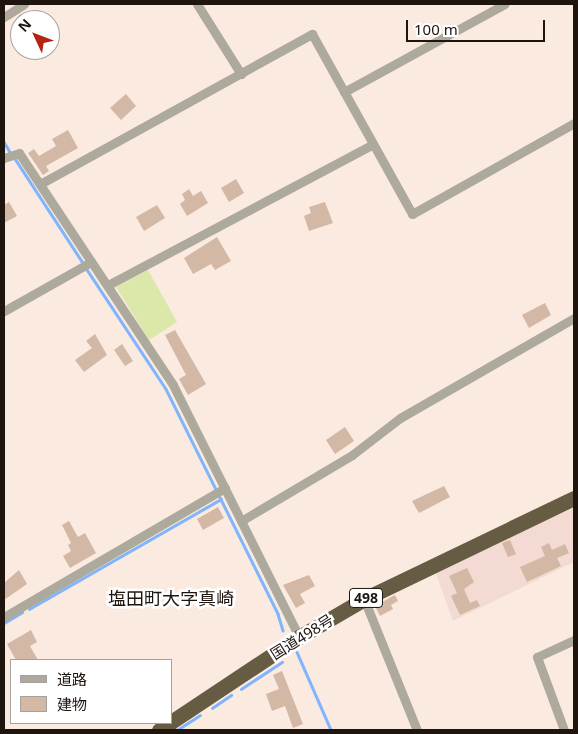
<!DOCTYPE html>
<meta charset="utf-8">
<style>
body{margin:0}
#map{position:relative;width:578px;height:734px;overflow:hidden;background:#fbeadf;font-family:"Noto Sans","Noto Sans JP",sans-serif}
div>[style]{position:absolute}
.commercial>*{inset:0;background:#f3dad2}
.green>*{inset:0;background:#dce7aa}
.stream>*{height:2.5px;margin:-1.25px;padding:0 1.25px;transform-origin:1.25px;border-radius:1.25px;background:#7eb5fe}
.building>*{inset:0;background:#d3b8a6}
.street>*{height:9px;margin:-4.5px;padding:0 4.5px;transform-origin:4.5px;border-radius:4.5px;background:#aea99d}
.highway>*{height:15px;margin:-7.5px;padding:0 7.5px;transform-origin:7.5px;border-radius:7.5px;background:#665c43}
span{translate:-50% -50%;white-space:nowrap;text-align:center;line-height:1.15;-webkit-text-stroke:5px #fff;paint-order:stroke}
.shield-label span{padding:1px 4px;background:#fff;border:1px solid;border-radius:4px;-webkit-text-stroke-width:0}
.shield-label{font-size:14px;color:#1e150f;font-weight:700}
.street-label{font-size:15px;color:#1e150f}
.quarter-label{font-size:18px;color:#1e150f}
.frame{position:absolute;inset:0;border:5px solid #1e150f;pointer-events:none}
.legend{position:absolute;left:10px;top:659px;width:162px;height:65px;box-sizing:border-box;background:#fff;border:1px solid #a5a19f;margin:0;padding:6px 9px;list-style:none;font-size:15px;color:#1e150f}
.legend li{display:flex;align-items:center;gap:10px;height:25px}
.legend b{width:25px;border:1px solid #a5a19f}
.north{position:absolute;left:10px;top:10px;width:50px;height:50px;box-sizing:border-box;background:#fff;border:1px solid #a5a19f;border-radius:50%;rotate:313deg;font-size:14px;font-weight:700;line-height:20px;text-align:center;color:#1e150f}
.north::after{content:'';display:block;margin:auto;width:18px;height:22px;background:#b22510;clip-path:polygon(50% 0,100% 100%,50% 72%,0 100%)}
.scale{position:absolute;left:406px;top:20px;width:139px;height:22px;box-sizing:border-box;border:2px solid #1e150f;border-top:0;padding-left:6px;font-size:15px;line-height:18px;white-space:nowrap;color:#1e150f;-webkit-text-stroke:4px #fff;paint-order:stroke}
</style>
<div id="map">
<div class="commercial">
<i style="clip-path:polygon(574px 508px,574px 562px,453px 621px,435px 571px)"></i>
</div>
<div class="green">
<i style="clip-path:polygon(148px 270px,177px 322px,149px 340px,116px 287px)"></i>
</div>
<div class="stream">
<i style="left:4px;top:142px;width:12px;rotate:59deg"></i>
<i style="left:14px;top:157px;width:126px;rotate:56.9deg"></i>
<i style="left:86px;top:268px;width:145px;rotate:56.5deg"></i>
<i style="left:166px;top:389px;width:251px;rotate:63.5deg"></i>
<i style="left:278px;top:614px;width:17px;rotate:73deg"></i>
<i style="left:29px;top:609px;width:221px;rotate:-29.8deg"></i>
<i style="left:4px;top:623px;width:21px;rotate:-31deg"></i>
<i style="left:297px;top:652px;width:85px;rotate:66.4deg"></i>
<i style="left:241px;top:689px;width:49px;rotate:-33.4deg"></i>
<i style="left:212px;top:708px;width:23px;rotate:-34deg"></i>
<i style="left:177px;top:730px;width:27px;rotate:-33deg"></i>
</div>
<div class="building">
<i style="clip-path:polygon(126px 94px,136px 106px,121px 120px,110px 108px)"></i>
<i style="clip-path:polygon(68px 130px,78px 148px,46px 166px,49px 171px,43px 175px,28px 153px,34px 149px,39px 156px,56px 146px,52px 139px)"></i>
<i style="clip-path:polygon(236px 179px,244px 193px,229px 202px,221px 188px)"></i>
<i style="clip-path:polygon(189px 189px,193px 196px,201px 191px,208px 203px,187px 216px,180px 204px,185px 200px,182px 194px)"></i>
<i style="clip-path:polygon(9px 202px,17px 216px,4px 223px,4px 205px)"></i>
<i style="clip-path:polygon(325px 202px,333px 223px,309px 231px,304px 216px,311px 213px,309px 207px)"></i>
<i style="clip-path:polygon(157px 205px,165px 218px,144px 231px,136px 217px)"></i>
<i style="clip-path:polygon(217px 237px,231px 261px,215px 270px,211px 264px,193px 274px,184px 258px)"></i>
<i style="clip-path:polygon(545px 303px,551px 315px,529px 328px,522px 315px)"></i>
<i style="clip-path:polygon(175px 330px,206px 384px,188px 395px,179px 379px,186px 375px,165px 335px)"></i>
<i style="clip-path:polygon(95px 334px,107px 355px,84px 372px,75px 360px,92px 348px,86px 341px)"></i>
<i style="clip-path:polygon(122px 344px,133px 361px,125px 366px,114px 350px)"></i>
<i style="clip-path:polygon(345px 427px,354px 441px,335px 454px,326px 440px)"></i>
<i style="clip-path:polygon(444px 486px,450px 497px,419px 513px,412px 501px)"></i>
<i style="clip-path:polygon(218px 507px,224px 518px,203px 530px,197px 519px)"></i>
<i style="clip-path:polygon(69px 521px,78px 537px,85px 533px,96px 553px,70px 568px,63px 556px,71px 551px,68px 545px,71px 543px,62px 525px)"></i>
<i style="clip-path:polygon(510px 540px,516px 554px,508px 557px,502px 543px)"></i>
<i style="clip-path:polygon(549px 543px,552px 550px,565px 544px,569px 553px,557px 558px,561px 566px,527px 582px,520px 567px,545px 556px,541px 547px)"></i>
<i style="clip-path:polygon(467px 568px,474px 582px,464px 589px,470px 603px,477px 600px,480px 606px,460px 615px,451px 596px,457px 593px,449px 576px)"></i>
<i style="clip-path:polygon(19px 570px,27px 584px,4px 600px,4px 583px)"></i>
<i style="clip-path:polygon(309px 575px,315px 586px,300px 594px,305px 603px,296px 608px,283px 585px)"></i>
<i style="clip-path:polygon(395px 595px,398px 601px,391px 605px,393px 609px,380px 616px,375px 606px)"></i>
<i style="clip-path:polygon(31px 630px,37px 642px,30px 646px,38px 660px,16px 660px,7px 644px)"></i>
<i style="clip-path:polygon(282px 671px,303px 724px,293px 728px,285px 706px,272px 711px,266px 694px,279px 689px,273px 675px)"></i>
</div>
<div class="street">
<i style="left:197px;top:4px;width:83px;rotate:57.8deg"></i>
<i style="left:4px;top:17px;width:24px;rotate:-33deg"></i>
<i style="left:344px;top:92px;width:183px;rotate:-28.7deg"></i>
<i style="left:4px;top:158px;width:16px;rotate:-18deg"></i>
<i style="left:19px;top:153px;width:278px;rotate:56.4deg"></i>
<i style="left:173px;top:385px;width:282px;rotate:63.4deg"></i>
<i style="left:40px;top:184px;width:311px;rotate:-28.9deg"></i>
<i style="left:312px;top:34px;width:206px;rotate:60.9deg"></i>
<i style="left:412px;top:214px;width:186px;rotate:-29.3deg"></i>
<i style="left:108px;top:285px;width:300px;rotate:-28deg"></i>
<i style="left:4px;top:311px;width:100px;rotate:-29.4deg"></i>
<i style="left:241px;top:521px;width:129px;rotate:-30.7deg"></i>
<i style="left:352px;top:455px;width:61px;rotate:-37.6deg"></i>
<i style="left:400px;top:418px;width:201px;rotate:-29.9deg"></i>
<i style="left:364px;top:599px;width:141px;rotate:68deg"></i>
<i style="left:4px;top:617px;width:256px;rotate:-30.3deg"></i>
<i style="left:564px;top:730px;width:78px;rotate:-110.3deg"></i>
<i style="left:537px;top:657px;width:41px;rotate:-24.7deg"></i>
</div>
<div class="highway">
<i style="left:171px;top:722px;width:154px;rotate:-33.6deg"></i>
<i style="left:299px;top:637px;width:75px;rotate:-30.3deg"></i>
<i style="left:364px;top:599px;width:233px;rotate:-25.7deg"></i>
<i style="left:159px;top:730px;width:13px;rotate:-32deg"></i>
</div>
<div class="shield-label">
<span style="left:366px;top:598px">498</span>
</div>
<div class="street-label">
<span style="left:302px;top:637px;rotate:-32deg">国道498号</span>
</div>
<div class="quarter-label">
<span style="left:171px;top:598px">塩田町大字真崎</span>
</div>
<div class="frame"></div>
<ul class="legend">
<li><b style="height:6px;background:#aea99d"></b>道路</li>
<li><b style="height:14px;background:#d3b8a6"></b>建物</li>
</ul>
<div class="north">N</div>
<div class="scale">100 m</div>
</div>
